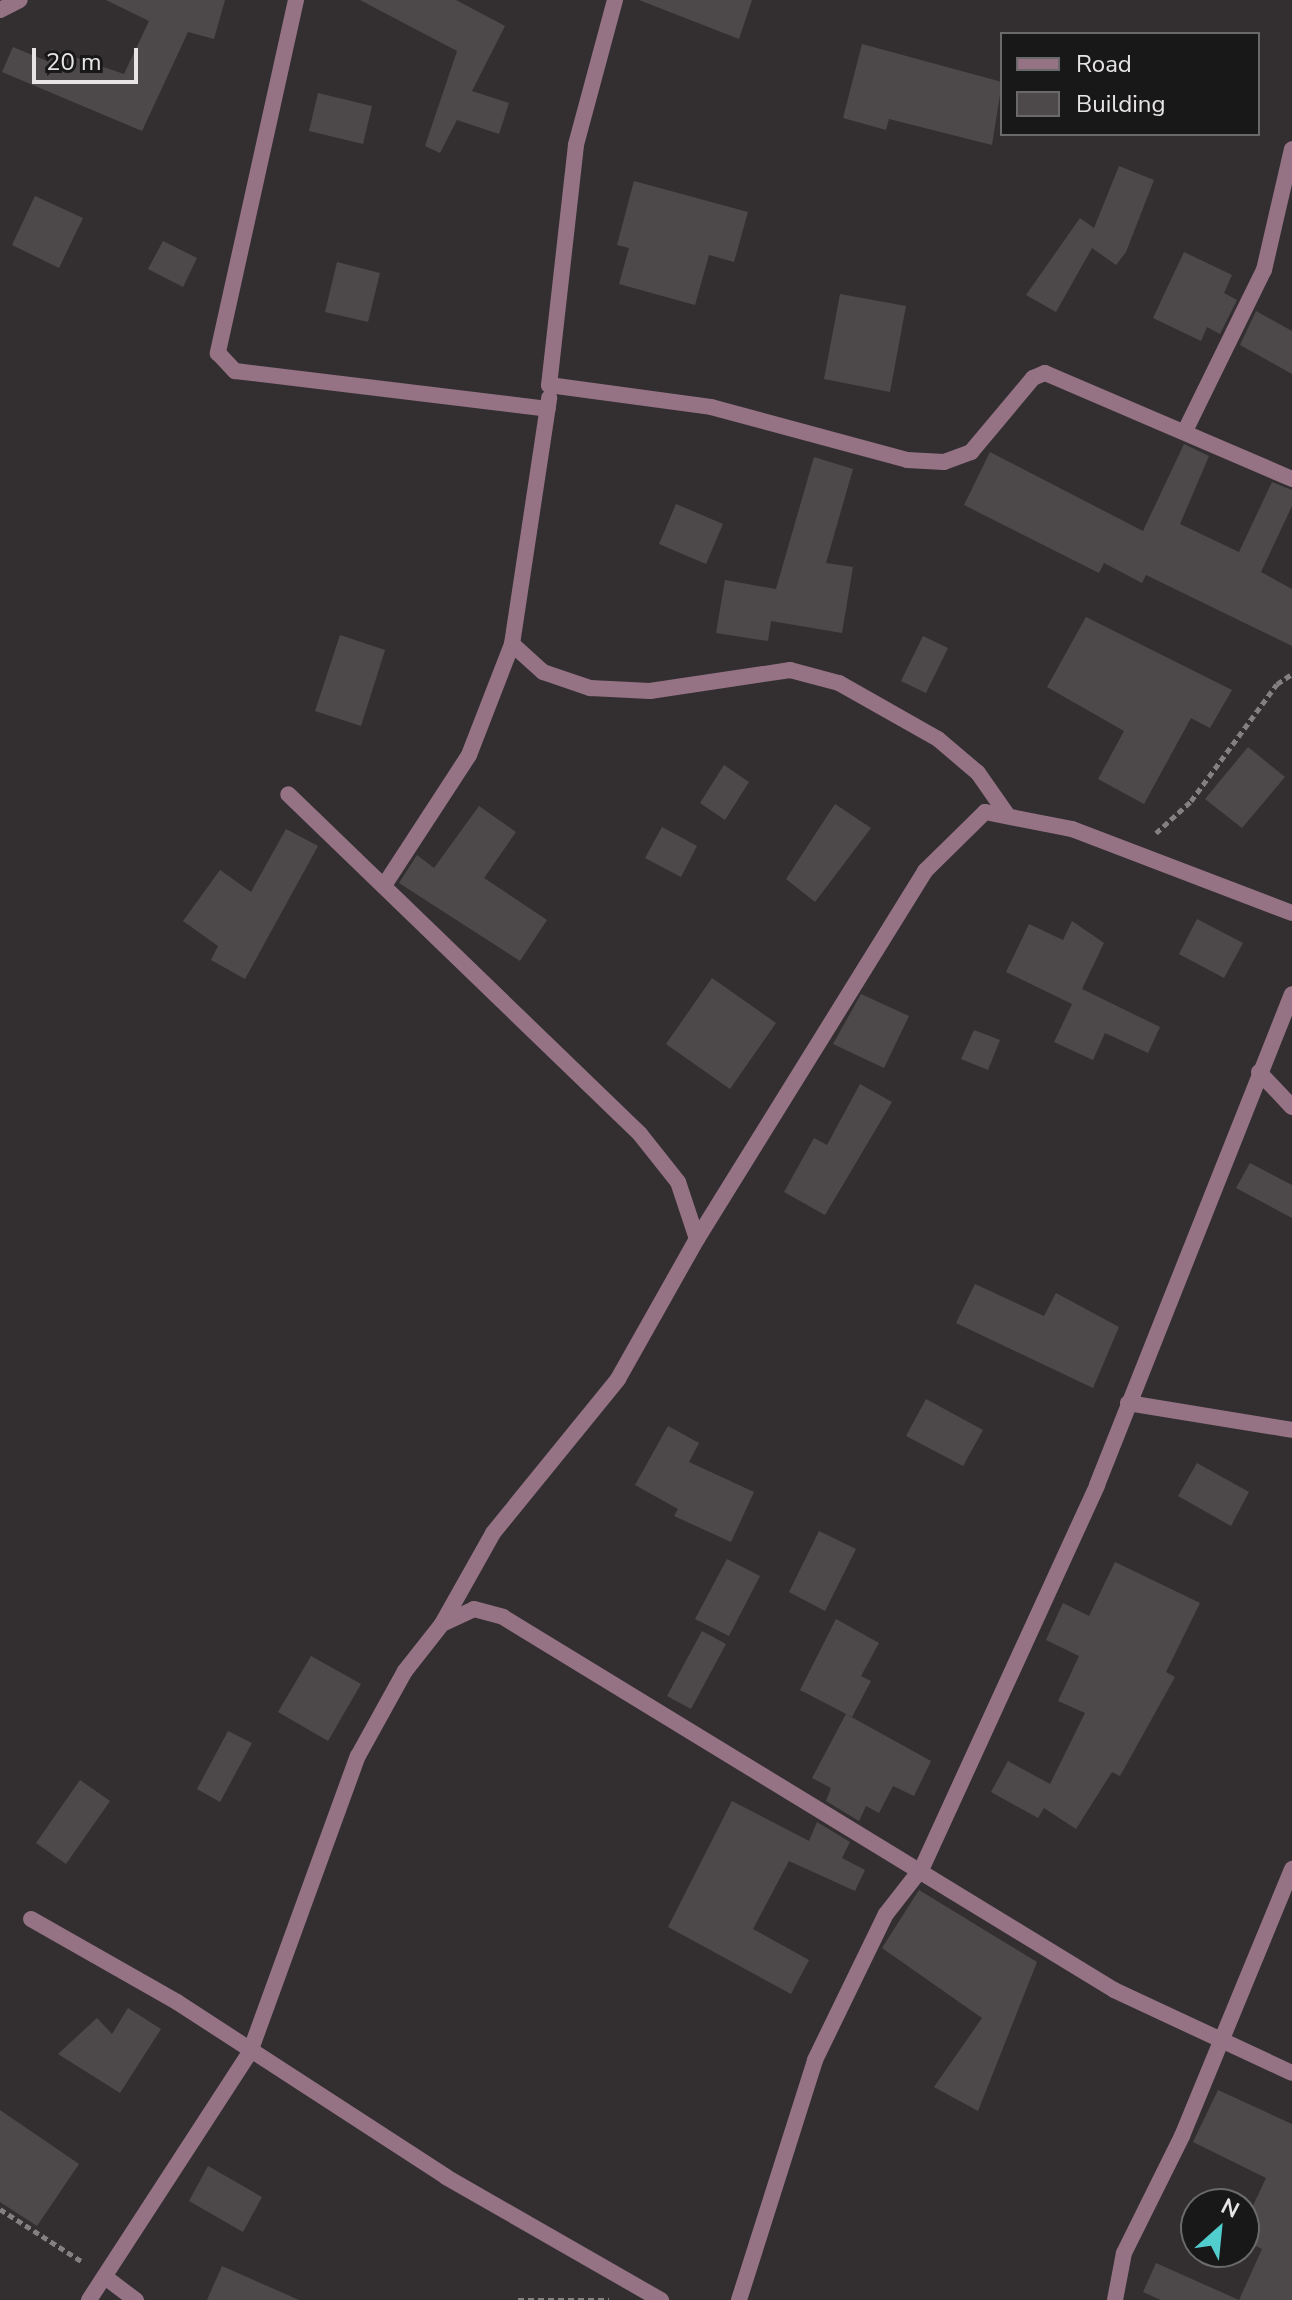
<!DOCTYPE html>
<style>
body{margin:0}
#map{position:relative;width:1292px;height:2300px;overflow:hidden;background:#332f31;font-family:"Nunito Sans",sans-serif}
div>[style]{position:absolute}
.building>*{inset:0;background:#4d494b}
.path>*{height:5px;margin-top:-2.5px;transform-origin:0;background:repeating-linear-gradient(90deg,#848082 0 6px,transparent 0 10px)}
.street>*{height:16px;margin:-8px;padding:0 8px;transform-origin:8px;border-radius:8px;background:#957385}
span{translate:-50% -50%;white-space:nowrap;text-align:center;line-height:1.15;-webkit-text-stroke:8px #191819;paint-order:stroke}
.legend{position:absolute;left:1000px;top:32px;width:260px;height:104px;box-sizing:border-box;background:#191819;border:2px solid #6b6a6b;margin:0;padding:10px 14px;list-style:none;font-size:24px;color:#e7e4e5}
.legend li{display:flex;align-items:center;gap:16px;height:40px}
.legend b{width:40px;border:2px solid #6b6a6b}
.north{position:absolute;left:1180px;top:2188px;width:80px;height:80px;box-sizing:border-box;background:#191819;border:2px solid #6b6a6b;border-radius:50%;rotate:27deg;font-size:22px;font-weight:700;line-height:32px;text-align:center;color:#e7e4e5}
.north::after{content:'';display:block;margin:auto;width:28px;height:36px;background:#52cdce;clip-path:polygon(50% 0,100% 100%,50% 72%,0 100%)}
.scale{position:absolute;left:32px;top:48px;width:106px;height:36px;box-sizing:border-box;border:4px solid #e7e4e5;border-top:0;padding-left:10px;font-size:24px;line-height:28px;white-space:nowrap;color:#e7e4e5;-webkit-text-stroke:6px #191819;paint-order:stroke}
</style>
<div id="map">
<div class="building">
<i style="clip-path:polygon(106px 0,225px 0,214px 39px,188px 32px,142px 131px,2px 72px,13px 47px,47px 61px,51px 49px,124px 74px,149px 21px)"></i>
<i style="clip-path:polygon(360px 0,456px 0,505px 26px,472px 91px,509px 103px,499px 134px,457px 120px,440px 153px,425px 146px,457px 51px)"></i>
<i style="clip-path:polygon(639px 0,752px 0,739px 39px)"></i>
<i style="clip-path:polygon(862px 44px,1002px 82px,992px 145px,889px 119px,886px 130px,843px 118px)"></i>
<i style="clip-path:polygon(318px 93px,372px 106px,363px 144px,309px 131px)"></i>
<i style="clip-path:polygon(1119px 166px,1154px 180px,1126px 252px,1116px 265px,1092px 248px,1056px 312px,1026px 295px,1080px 218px,1094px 228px)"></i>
<i style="clip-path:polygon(634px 181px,748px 212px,734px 262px,709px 255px,695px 305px,619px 284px,629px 248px,617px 245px)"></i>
<i style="clip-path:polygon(35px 196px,83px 218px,59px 268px,12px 245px)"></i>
<i style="clip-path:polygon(163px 241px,197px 258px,183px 287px,148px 269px)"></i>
<i style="clip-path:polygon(1184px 252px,1232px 275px,1224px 293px,1237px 300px,1220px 334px,1207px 327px,1201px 341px,1153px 318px)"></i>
<i style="clip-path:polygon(337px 262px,380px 273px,368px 322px,325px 312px)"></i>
<i style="clip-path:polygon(840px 294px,906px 306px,890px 392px,824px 379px)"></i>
<i style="clip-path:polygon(1256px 311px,1292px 331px,1292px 374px,1240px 345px)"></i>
<i style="clip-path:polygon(1184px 444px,1209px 456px,1180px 524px,1239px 552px,1272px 482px,1292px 490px,1292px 506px,1261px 572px,1292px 589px,1292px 646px,1146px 575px,1142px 583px,1104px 563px,1099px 573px,964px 505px,990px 452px,1143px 531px)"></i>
<i style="clip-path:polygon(814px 457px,853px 469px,826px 563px,853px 567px,842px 633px,771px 621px,768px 641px,716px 633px,725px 580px,776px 589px)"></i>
<i style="clip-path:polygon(676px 504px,723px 524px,706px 564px,659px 544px)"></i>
<i style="clip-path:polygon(1086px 617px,1232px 690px,1210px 728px,1191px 718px,1144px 804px,1098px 779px,1124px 731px,1047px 687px)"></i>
<i style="clip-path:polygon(340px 635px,385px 650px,361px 726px,315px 711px)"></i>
<i style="clip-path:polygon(923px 636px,948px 648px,926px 693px,901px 681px)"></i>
<i style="clip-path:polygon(1248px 747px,1285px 777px,1242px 828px,1205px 799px)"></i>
<i style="clip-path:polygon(724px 765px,749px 782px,725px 820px,700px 803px)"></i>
<i style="clip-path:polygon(835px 804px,871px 828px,815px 902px,786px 879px)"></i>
<i style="clip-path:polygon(479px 806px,516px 832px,484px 878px,547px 920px,520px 961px,399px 883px,417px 855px,434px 868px)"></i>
<i style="clip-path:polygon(662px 827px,697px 846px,681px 877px,645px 858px)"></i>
<i style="clip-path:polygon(286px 829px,318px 846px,245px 979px,211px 960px,218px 946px,183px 921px,220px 870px,251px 892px)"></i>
<i style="clip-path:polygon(1197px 919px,1243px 943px,1224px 978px,1179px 954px)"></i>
<i style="clip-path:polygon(1072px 921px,1104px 943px,1082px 989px,1160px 1027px,1148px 1053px,1105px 1033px,1093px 1060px,1054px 1042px,1072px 1004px,1006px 972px,1029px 924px,1063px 940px)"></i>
<i style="clip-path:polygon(712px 978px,776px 1023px,730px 1089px,666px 1044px)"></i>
<i style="clip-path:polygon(861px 994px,909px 1016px,884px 1068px,833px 1044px)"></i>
<i style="clip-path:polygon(974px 1030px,1000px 1040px,988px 1070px,961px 1059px)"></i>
<i style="clip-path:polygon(860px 1084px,892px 1102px,825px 1215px,784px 1192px,814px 1138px,827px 1145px)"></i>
<i style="clip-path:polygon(1250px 1163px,1292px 1185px,1292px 1218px,1236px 1188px)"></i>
<i style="clip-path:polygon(975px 1284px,1044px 1316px,1056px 1293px,1119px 1327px,1093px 1388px,956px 1323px)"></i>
<i style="clip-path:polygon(926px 1399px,983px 1430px,963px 1466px,906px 1436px)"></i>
<i style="clip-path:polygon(668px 1426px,699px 1443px,689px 1462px,754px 1492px,731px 1542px,674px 1516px,678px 1509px,635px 1485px)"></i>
<i style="clip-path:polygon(1197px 1463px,1249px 1492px,1231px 1526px,1178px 1496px)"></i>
<i style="clip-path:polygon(819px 1531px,856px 1549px,825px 1611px,789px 1592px)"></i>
<i style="clip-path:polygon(727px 1559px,760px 1576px,729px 1636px,695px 1619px)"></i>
<i style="clip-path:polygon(1115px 1562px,1200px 1603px,1166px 1672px,1175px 1677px,1120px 1776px,1112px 1772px,1076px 1829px,1044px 1808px,1038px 1818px,991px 1792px,1008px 1761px,1050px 1784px,1085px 1713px,1058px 1701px,1079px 1656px,1046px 1640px,1063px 1603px,1089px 1616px)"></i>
<i style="clip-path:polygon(836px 1619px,879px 1643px,861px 1676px,871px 1681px,852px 1717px,800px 1690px)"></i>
<i style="clip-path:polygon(702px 1631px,726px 1644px,691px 1709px,667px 1696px)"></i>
<i style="clip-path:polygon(311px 1656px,361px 1684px,328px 1741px,278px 1712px)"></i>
<i style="clip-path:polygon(846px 1714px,931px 1761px,914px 1796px,893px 1786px,879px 1813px,866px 1806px,859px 1821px,826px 1801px,831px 1788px,812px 1778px)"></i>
<i style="clip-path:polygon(228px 1731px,252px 1743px,220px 1802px,197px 1789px)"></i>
<i style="clip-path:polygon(80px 1780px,110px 1801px,66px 1864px,36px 1843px)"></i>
<i style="clip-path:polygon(732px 1801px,809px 1841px,817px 1822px,850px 1842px,842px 1858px,865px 1870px,855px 1891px,789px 1861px,753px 1929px,809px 1960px,791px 1994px,668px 1927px)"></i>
<i style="clip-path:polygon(919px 1890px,1037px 1962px,978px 2111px,934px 2087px,982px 2018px,882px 1948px)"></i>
<i style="clip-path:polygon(128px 2008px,161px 2029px,120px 2093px,58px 2054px,97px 2018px,112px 2034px)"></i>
<i style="clip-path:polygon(1218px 2090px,1292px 2124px,1292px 2300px,1161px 2300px,1143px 2292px,1156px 2263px,1239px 2300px,1262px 2249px,1244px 2240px,1244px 2225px,1266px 2178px,1193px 2142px)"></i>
<i style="clip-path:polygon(0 2110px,79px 2164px,37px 2226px,0 2202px)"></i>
<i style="clip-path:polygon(208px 2166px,262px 2197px,243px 2232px,189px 2201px)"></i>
<i style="clip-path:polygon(222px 2266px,299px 2300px,207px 2300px)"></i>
</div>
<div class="path">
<i style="left:1156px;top:833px;width:47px;rotate:-42.4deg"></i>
<i style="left:1191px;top:801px;width:145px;rotate:-53.7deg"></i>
<i style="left:1277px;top:684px;width:18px;rotate:-34deg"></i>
<i style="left:0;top:2209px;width:98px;rotate:32.6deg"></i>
<i style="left:518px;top:2300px;width:91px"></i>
</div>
<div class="street">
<i style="left:296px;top:0;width:362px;rotate:102.5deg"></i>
<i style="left:218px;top:353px;width:25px;rotate:47deg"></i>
<i style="left:235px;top:371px;width:315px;rotate:6.9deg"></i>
<i style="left:615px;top:0;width:150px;rotate:105.1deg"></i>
<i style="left:576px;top:145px;width:242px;rotate:96.4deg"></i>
<i style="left:549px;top:385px;width:163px;rotate:7.7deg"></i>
<i style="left:711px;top:407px;width:203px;rotate:15.1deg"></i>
<i style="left:907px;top:460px;width:37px;rotate:3deg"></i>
<i style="left:944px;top:462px;width:29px;rotate:-20deg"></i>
<i style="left:971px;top:452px;width:97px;rotate:-50deg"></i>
<i style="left:1033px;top:378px;width:13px;rotate:-23deg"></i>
<i style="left:1045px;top:373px;width:269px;rotate:23.2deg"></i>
<i style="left:0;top:10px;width:22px;rotate:-27deg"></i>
<i style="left:1185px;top:431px;width:179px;rotate:-63.9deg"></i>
<i style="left:1264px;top:270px;width:124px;rotate:-77deg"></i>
<i style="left:512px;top:644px;width:42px;rotate:42.1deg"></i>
<i style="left:543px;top:672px;width:50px;rotate:18.8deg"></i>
<i style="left:590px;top:688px;width:60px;rotate:2.9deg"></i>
<i style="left:650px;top:691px;width:142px;rotate:-8.5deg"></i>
<i style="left:790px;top:670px;width:51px;rotate:14.9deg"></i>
<i style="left:839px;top:683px;width:114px;rotate:29.5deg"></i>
<i style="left:938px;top:739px;width:52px;rotate:40.4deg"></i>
<i style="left:978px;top:773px;width:52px;rotate:55.1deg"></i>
<i style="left:385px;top:884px;width:154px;rotate:-56.9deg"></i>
<i style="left:469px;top:755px;width:119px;rotate:-68.8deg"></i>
<i style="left:512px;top:644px;width:249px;rotate:-81.4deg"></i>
<i style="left:1259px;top:1072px;width:48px;rotate:46.7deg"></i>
<i style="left:697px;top:1239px;width:433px;rotate:-58.2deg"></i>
<i style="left:925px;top:871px;width:84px;rotate:-44.5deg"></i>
<i style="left:985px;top:812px;width:89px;rotate:11.1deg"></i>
<i style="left:1072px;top:829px;width:235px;rotate:20.9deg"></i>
<i style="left:1128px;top:1403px;width:166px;rotate:9.3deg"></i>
<i style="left:442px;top:1624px;width:35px;rotate:-25deg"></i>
<i style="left:474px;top:1609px;width:30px;rotate:15deg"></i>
<i style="left:503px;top:1617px;width:716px;rotate:31.4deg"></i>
<i style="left:1114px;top:1990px;width:196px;rotate:25deg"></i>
<i style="left:31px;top:1919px;width:168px;rotate:29.6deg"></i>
<i style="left:177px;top:2002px;width:321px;rotate:33deg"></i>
<i style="left:446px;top:2177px;width:248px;rotate:29.8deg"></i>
<i style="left:105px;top:2277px;width:39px;rotate:37deg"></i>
<i style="left:89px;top:2300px;width:296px;rotate:-57deg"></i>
<i style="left:250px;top:2052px;width:315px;rotate:-70deg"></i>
<i style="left:358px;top:1756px;width:97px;rotate:-61.1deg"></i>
<i style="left:405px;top:1671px;width:60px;rotate:-51.8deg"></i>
<i style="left:442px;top:1624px;width:104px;rotate:-60.7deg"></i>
<i style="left:493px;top:1533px;width:198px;rotate:-50.9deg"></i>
<i style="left:618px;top:1379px;width:161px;rotate:-60.6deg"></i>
<i style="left:697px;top:1239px;width:60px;rotate:-108.4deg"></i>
<i style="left:678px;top:1182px;width:61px;rotate:-128.4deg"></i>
<i style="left:640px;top:1134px;width:489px;rotate:-136deg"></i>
<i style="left:739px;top:2300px;width:252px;rotate:-72.4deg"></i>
<i style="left:815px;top:2060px;width:162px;rotate:-64.1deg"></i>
<i style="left:886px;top:1914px;width:58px;rotate:-52deg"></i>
<i style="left:922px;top:1868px;width:421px;rotate:-65.4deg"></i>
<i style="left:1097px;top:1485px;width:528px;rotate:-68.34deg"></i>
<i style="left:1115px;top:2300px;width:48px;rotate:-79.2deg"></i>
<i style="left:1124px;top:2253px;width:131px;rotate:-63.6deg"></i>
<i style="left:1182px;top:2136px;width:289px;rotate:-67.6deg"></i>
</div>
<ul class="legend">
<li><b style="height:10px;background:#957385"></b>Road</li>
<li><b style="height:22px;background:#4d494b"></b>Building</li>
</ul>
<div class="north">N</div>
<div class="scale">20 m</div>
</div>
